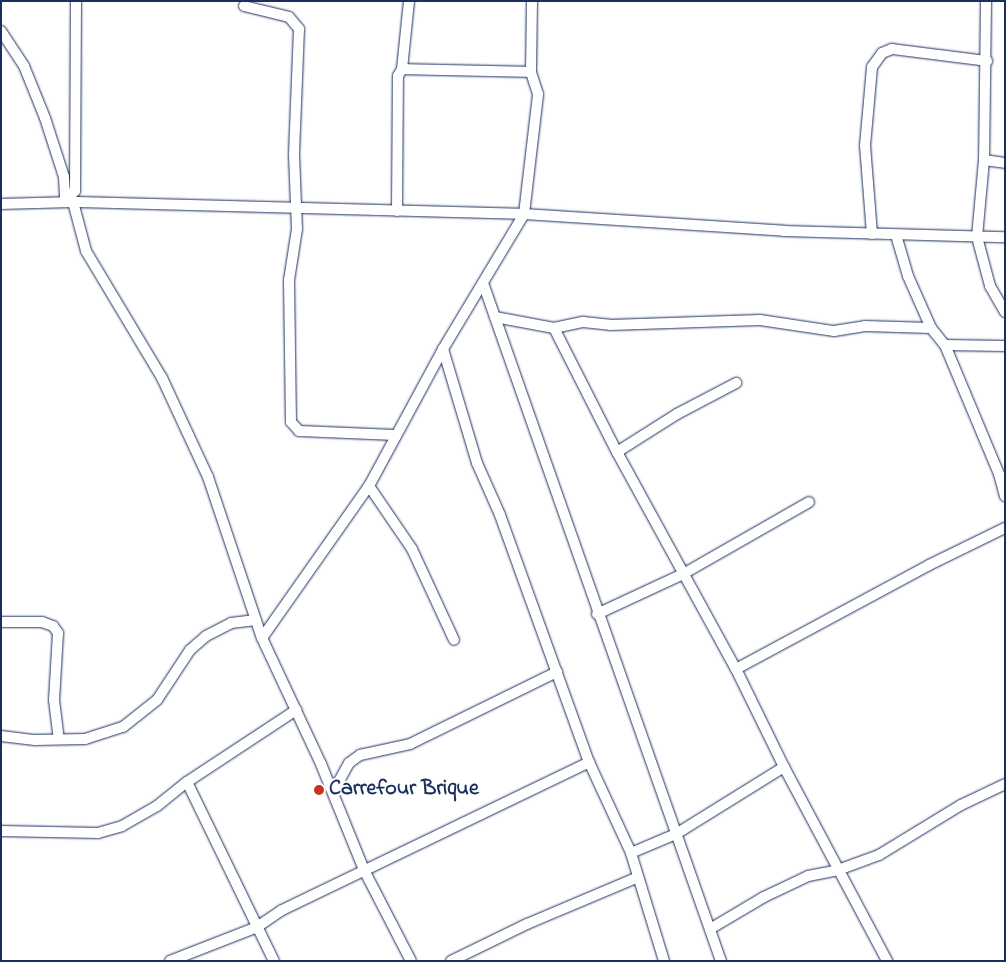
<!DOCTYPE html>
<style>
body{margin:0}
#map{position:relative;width:1006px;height:962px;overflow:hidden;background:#fff;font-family:"Indie Flower",sans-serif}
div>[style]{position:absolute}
.roads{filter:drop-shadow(0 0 1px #1b2f5e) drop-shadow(0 0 1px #1b2f5e)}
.minor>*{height:10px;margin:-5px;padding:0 5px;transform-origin:5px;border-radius:5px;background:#fff}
.dots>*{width:14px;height:14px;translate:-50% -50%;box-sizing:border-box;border:2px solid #fff;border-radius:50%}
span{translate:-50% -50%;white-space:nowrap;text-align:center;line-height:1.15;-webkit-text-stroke:4px #fff;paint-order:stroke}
.poi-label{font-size:22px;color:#1b2f5e;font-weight:700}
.left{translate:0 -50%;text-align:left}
.frame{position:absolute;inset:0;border:2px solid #1b2f5e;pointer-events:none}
</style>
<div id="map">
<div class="roads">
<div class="minor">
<i style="left:986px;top:1px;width:159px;rotate:90.7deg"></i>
<i style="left:984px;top:160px;width:77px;rotate:95.2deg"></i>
<i style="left:977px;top:237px;width:51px;rotate:75.1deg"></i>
<i style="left:990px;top:286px;width:30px;rotate:60deg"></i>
<i style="left:244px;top:6px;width:46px;rotate:13.7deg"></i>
<i style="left:289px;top:17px;width:16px;rotate:50deg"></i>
<i style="left:299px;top:29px;width:126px;rotate:92.3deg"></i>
<i style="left:294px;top:155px;width:74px;rotate:87.7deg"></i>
<i style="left:297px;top:229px;width:52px;rotate:98.9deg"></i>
<i style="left:289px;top:280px;width:142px;rotate:89.2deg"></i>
<i style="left:291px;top:422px;width:12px;rotate:48deg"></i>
<i style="left:299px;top:431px;width:97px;rotate:2.4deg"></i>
<i style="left:1px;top:31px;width:42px;rotate:56.7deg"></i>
<i style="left:24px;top:66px;width:56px;rotate:68deg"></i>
<i style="left:45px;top:118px;width:62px;rotate:72.1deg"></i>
<i style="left:64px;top:177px;width:22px;rotate:87deg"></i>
<i style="left:402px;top:69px;width:68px;rotate:-84.1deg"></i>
<i style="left:984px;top:160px;width:21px;rotate:8deg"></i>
<i style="left:65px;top:192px;width:7px;rotate:27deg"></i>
<i style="left:71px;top:195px;width:6px;rotate:-45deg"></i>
<i style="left:75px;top:191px;width:190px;rotate:-89.7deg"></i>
<i style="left:73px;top:202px;width:51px;rotate:75.1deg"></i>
<i style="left:86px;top:251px;width:148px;rotate:59.1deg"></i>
<i style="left:162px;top:378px;width:109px;rotate:65.1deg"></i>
<i style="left:208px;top:477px;width:170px;rotate:71.5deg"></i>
<i style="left:262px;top:638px;width:139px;rotate:64.9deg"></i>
<i style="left:321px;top:764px;width:114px;rotate:67.9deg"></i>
<i style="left:364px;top:870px;width:102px;rotate:62.7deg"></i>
<i style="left:1px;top:204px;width:72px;rotate:-1.6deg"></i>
<i style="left:73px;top:202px;width:451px;rotate:1.5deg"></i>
<i style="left:524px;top:214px;width:261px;rotate:3.7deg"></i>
<i style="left:784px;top:231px;width:221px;rotate:1.6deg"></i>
<i style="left:397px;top:211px;width:135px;rotate:-89.6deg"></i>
<i style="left:398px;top:76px;width:8px;rotate:-60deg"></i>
<i style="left:402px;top:69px;width:129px;rotate:1.3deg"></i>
<i style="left:872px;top:234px;width:88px;rotate:-94.5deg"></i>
<i style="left:865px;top:146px;width:79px;rotate:-84.9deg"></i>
<i style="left:872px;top:67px;width:17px;rotate:-54deg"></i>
<i style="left:882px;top:53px;width:11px;rotate:-22deg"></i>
<i style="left:892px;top:49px;width:96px;rotate:7.2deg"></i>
<i style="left:896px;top:235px;width:43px;rotate:73.7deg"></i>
<i style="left:908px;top:276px;width:57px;rotate:66.1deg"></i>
<i style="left:931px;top:328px;width:22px;rotate:51deg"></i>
<i style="left:945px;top:345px;width:140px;rotate:67.3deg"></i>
<i style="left:999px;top:474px;width:23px;rotate:75deg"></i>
<i style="left:483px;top:283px;width:719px;rotate:70.66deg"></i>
<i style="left:495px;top:317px;width:60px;rotate:10.6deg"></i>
<i style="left:554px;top:328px;width:30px;rotate:-12deg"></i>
<i style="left:583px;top:322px;width:27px;rotate:6deg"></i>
<i style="left:610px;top:325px;width:150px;rotate:-1.9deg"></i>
<i style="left:760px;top:320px;width:75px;rotate:8.5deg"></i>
<i style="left:834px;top:331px;width:31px;rotate:-9deg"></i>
<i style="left:865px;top:326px;width:66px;rotate:1.7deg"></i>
<i style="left:554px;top:328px;width:139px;rotate:63.1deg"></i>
<i style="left:617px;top:452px;width:247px;rotate:61.3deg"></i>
<i style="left:736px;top:669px;width:109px;rotate:63.9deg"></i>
<i style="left:784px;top:767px;width:220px;rotate:62deg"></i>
<i style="left:945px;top:345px;width:60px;rotate:1deg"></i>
<i style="left:443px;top:349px;width:119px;rotate:73.4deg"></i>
<i style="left:477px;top:463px;width:57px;rotate:66.1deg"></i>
<i style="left:500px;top:515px;width:263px;rotate:70.2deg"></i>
<i style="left:589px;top:762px;width:100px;rotate:65.2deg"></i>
<i style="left:631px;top:853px;width:113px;rotate:73deg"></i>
<i style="left:617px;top:452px;width:71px;rotate:-32.3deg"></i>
<i style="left:677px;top:414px;width:67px;rotate:-27.7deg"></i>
<i style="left:369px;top:486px;width:76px;rotate:55.7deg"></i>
<i style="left:412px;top:549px;width:100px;rotate:65.2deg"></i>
<i style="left:597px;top:614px;width:95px;rotate:-24.9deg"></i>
<i style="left:683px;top:574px;width:145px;rotate:-29.7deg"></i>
<i style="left:1px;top:622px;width:41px"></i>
<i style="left:42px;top:622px;width:12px;rotate:20deg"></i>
<i style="left:53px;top:626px;width:9px;rotate:54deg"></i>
<i style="left:58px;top:633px;width:67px;rotate:93.4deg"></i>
<i style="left:54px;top:700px;width:39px;rotate:83deg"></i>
<i style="left:262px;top:638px;width:186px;rotate:-54.9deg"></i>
<i style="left:369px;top:486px;width:156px;rotate:-61.6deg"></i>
<i style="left:443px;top:349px;width:157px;rotate:-59deg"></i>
<i style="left:524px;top:214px;width:121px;rotate:-83.3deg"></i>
<i style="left:538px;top:94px;width:23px;rotate:-108deg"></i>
<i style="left:531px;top:72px;width:71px;rotate:-89.2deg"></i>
<i style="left:736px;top:669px;width:219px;rotate:-28.3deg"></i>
<i style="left:929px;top:565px;width:85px;rotate:-26deg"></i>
<i style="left:1px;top:736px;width:34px;rotate:7deg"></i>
<i style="left:35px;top:740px;width:50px;rotate:-1.1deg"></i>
<i style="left:85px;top:739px;width:40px;rotate:-18deg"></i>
<i style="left:123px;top:727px;width:43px;rotate:-38.5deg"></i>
<i style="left:157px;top:700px;width:60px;rotate:-56.6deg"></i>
<i style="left:190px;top:650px;width:21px;rotate:-41deg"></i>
<i style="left:206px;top:636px;width:28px;rotate:-27deg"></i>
<i style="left:231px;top:623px;width:25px;rotate:-7deg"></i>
<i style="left:187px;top:782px;width:199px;rotate:64.1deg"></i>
<i style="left:333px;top:792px;width:33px;rotate:-61deg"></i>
<i style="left:349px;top:763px;width:14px;rotate:-36deg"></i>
<i style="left:360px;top:755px;width:51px;rotate:-12.4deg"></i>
<i style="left:410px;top:744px;width:164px;rotate:-26.1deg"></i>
<i style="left:1px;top:831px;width:97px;rotate:1.2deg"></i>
<i style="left:98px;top:833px;width:25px;rotate:-16deg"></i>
<i style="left:122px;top:826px;width:40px;rotate:-29.7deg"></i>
<i style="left:157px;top:806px;width:38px;rotate:-39deg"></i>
<i style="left:187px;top:782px;width:131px;rotate:-33.4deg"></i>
<i style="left:631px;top:853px;width:49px;rotate:-22.9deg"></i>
<i style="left:676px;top:834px;width:127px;rotate:-31.8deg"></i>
<i style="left:710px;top:929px;width:63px;rotate:-30.7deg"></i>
<i style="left:764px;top:897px;width:49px;rotate:-25.5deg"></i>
<i style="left:808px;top:876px;width:31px;rotate:-11deg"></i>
<i style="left:838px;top:870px;width:44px;rotate:-20.1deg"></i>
<i style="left:879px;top:855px;width:96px;rotate:-31.4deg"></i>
<i style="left:961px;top:805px;width:49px;rotate:-25.5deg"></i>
<i style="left:170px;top:961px;width:93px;rotate:-21.3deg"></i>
<i style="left:257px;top:927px;width:30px;rotate:-34deg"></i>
<i style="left:282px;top:910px;width:341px;rotate:-25.7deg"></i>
<i style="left:451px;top:961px;width:85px;rotate:-26deg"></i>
<i style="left:527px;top:924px;width:118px;rotate:-22.9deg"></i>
</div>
</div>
<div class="dots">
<i style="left:319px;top:790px;background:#c8321e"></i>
</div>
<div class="poi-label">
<span class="left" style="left:329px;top:790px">Carrefour Brique</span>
</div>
<div class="frame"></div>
</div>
